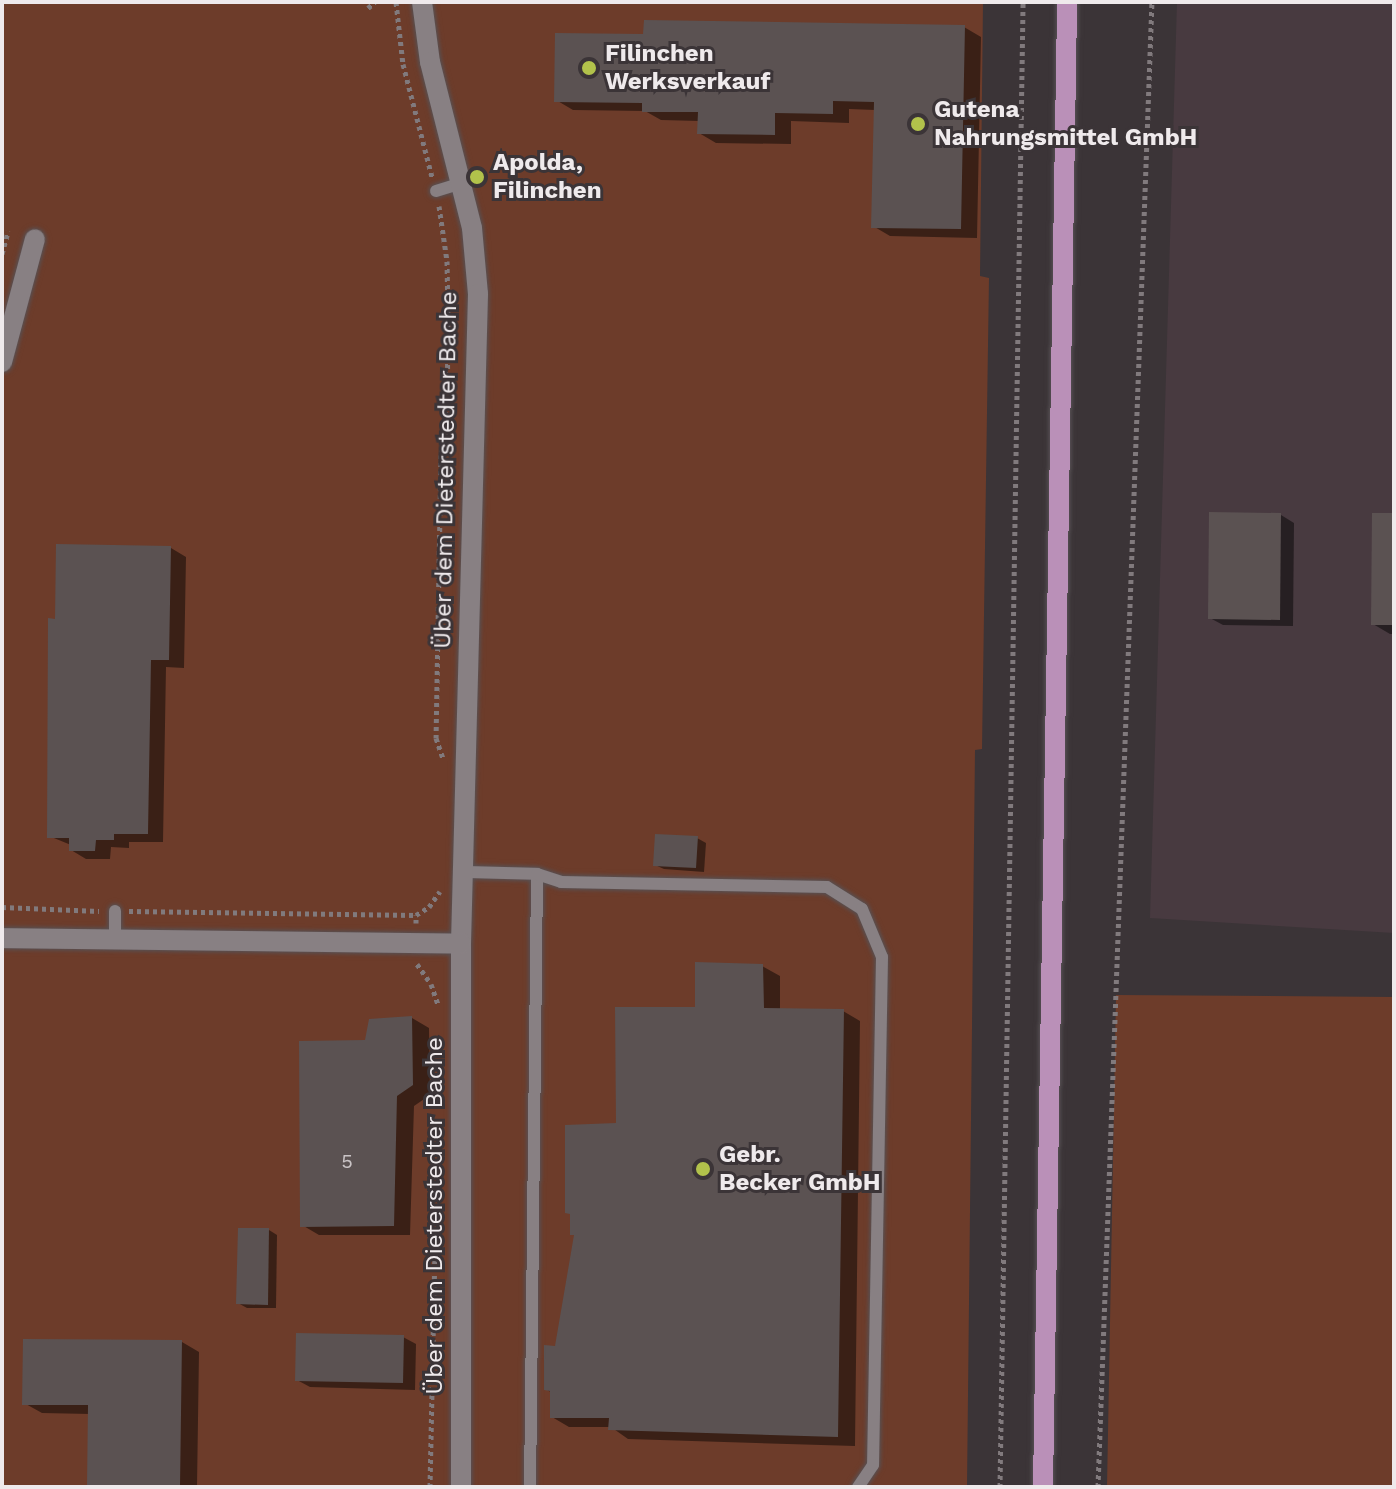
<!DOCTYPE html>
<meta charset="utf-8">
<style>
body{margin:0}
#map{position:relative;width:1396px;height:1489px;overflow:hidden;background:#3b3437;font-family:"Work Sans",sans-serif}
div>[style]{position:absolute}
.built>*{inset:0;background:#483a40}
.green>*{inset:0;background:#6d3c2a}
.shadow>*{inset:0;background:#0007}
.building>*{inset:0;background:#5b5252}
.path>*{height:5px;margin-top:-2.5px;transform-origin:0;background:repeating-linear-gradient(90deg,#817a7d 0 4px,transparent 0 8px)}
.roads{filter:drop-shadow(0 0 2px #575154) drop-shadow(0 0 2px #575154)}
.service>*{height:12px;margin:-6px;padding:0 6px;transform-origin:6px;border-radius:6px;background:#888083}
.minor>*{height:20px;margin:-10px;padding:0 10px;transform-origin:10px;border-radius:10px;background:#888083}
.primary>*{height:20px;margin:-10px;padding:0 10px;transform-origin:10px;border-radius:10px;background:#ba90b8}
.dots>*{width:22px;height:22px;translate:-50% -50%;box-sizing:border-box;border:4px solid #3b3437;border-radius:50%}
span{translate:-50% -50%;white-space:nowrap;text-align:center;line-height:1.15;-webkit-text-stroke:6px #3b3437;paint-order:stroke}
.number-label{font-size:20px;color:#cac4c6}
.number-label span{-webkit-text-stroke-width:0}
.poi-label{font-size:24px;color:#efeaec;font-weight:700}
.left{translate:0 -50%;text-align:left}
.street-label{font-size:24px;color:#efeaec}
.frame{position:absolute;inset:0;border:4px solid #efeaec;pointer-events:none}
</style>
<div id="map">
<div class="built">
<i style="clip-path:polygon(1177px 2px,1394px 2px,1394px 933px,1150px 918px)"></i>
</div>
<div class="green">
<i style="clip-path:polygon(2px 2px,983px 2px,980px 276px,989px 278px,982px 749px,975px 750px,967px 1487px,2px 1487px)"></i>
<i style="clip-path:polygon(1116px 995px,1394px 997px,1394px 1487px,1107px 1487px)"></i>
</div>
<div class="shadow">
<i style="clip-path:polygon(964px 27px,981px 37px,977px 238px,890px 236px,873px 226px,875px 110px,849px 109px,849px 123px,791px 121px,791px 144px,716px 143px,699px 133px,699px 121px,661px 120px,645px 111px,573px 110px,556px 100px,645px 36px)"></i>
<i style="clip-path:polygon(1281px 515px,1294px 523px,1293px 626px,1223px 625px,1210px 618px)"></i>
<i style="clip-path:polygon(1394px 515px,1394px 634px,1390px 634px,1373px 624px)"></i>
<i style="clip-path:polygon(171px 548px,186px 557px,184px 668px,166px 667px,163px 842px,129px 842px,129px 848px,111px 847px,110px 859px,86px 859px,71px 850px,71px 845px,49px 836px,56px 621px)"></i>
<i style="clip-path:polygon(697px 838px,706px 843px,704px 872px,664px 869px,655px 865px)"></i>
<i style="clip-path:polygon(762px 966px,780px 976px,780px 1010px,843px 1011px,860px 1021px,855px 1446px,628px 1439px,611px 1427px,569px 1427px,552px 1417px,552px 1393px,546px 1389px,618px 1125px,697px 1009px)"></i>
<i style="clip-path:polygon(412px 1018px,429px 1028px,430px 1095px,414px 1106px,410px 1235px,319px 1235px,302px 1225px,367px 1042px)"></i>
<i style="clip-path:polygon(269px 1230px,277px 1235px,276px 1308px,247px 1308px,238px 1303px)"></i>
<i style="clip-path:polygon(403px 1337px,416px 1344px,415px 1390px,310px 1387px,297px 1380px)"></i>
<i style="clip-path:polygon(182px 1342px,199px 1352px,197px 1487px,89px 1487px,90px 1414px,42px 1413px,24px 1403px)"></i>
</div>
<div class="building">
<i style="clip-path:polygon(644px 20px,965px 25px,961px 229px,871px 228px,874px 102px,833px 101px,833px 114px,775px 113px,775px 135px,697px 134px,698px 112px,642px 112px,642px 103px,554px 102px,555px 33px,643px 34px)"></i>
<i style="clip-path:polygon(1209px 512px,1281px 513px,1280px 620px,1208px 619px)"></i>
<i style="clip-path:polygon(1372px 513px,1394px 513px,1394px 625px,1371px 625px)"></i>
<i style="clip-path:polygon(56px 544px,171px 546px,169px 660px,151px 660px,148px 834px,114px 834px,114px 840px,96px 840px,95px 851px,69px 851px,69px 838px,47px 838px,48px 618px,55px 619px)"></i>
<i style="clip-path:polygon(655px 834px,698px 836px,696px 868px,653px 866px)"></i>
<i style="clip-path:polygon(695px 962px,763px 964px,764px 1008px,844px 1009px,838px 1437px,608px 1430px,609px 1418px,550px 1418px,550px 1391px,544px 1390px,544px 1345px,555px 1346px,574px 1235px,570px 1235px,570px 1214px,565px 1213px,565px 1125px,616px 1123px,615px 1007px,695px 1007px)"></i>
<i style="clip-path:polygon(412px 1016px,413px 1085px,397px 1096px,394px 1226px,300px 1227px,299px 1041px,365px 1040px,369px 1019px)"></i>
<i style="clip-path:polygon(238px 1228px,269px 1228px,268px 1305px,236px 1304px)"></i>
<i style="clip-path:polygon(296px 1333px,404px 1335px,403px 1383px,295px 1381px)"></i>
<i style="clip-path:polygon(23px 1339px,182px 1340px,180px 1487px,87px 1487px,88px 1405px,22px 1405px)"></i>
</div>
<div class="path">
<i style="left:396px;top:2px;width:62px;rotate:83.6deg"></i>
<i style="left:403px;top:64px;width:117px;rotate:75.6deg"></i>
<i style="left:368px;top:8px;width:9px;rotate:-41deg"></i>
<i style="left:439px;top:206px;width:56px;rotate:81.7deg"></i>
<i style="left:447px;top:261px;width:55px;rotate:89deg"></i>
<i style="left:448px;top:316px;width:109px;rotate:90.5deg"></i>
<i style="left:447px;top:425px;width:31px;rotate:101deg"></i>
<i style="left:441px;top:455px;width:283px;rotate:91deg"></i>
<i style="left:436px;top:738px;width:21px;rotate:71deg"></i>
<i style="left:2px;top:254px;width:24px;rotate:-75deg"></i>
<i style="left:2px;top:907px;width:97px;rotate:2.4deg"></i>
<i style="left:129px;top:911px;width:287px;rotate:0.8deg"></i>
<i style="left:416px;top:923px;width:8px;rotate:-90deg"></i>
<i style="left:416px;top:915px;width:15px;rotate:-32deg"></i>
<i style="left:429px;top:907px;width:19px;rotate:-55deg"></i>
<i style="left:417px;top:964px;width:24px;rotate:55deg"></i>
<i style="left:431px;top:984px;width:21px;rotate:71deg"></i>
<i style="left:430px;top:1487px;width:293px;rotate:-88.8deg"></i>
<i style="left:1000px;top:1487px;width:1485px;rotate:-89.11deg"></i>
<i style="left:1098px;top:1487px;width:1486px;rotate:-87.92deg"></i>
</div>
<div class="roads">
<div class="service">
<i style="left:436px;top:191px;width:28px;rotate:-17deg"></i>
<i style="left:463px;top:872px;width:74px;rotate:1.5deg"></i>
<i style="left:537px;top:874px;width:613px;rotate:90.65deg"></i>
<i style="left:537px;top:874px;width:25px;rotate:18deg"></i>
<i style="left:561px;top:882px;width:266px;rotate:1.1deg"></i>
<i style="left:827px;top:887px;width:41px;rotate:32.2deg"></i>
<i style="left:862px;top:909px;width:52px;rotate:67.4deg"></i>
<i style="left:882px;top:957px;width:508px;rotate:91.01deg"></i>
<i style="left:873px;top:1465px;width:27px;rotate:124deg"></i>
<i style="left:115px;top:939px;width:28px;rotate:-90deg"></i>
</div>
<div class="minor">
<i style="left:422px;top:2px;width:61px;rotate:82.4deg"></i>
<i style="left:430px;top:62px;width:171px;rotate:75.8deg"></i>
<i style="left:472px;top:228px;width:66px;rotate:84.8deg"></i>
<i style="left:478px;top:294px;width:650px;rotate:91.5deg"></i>
<i style="left:461px;top:944px;width:543px;rotate:90deg"></i>
<i style="left:2px;top:362px;width:127px;rotate:-75deg"></i>
<i style="left:2px;top:938px;width:459px;rotate:0.7deg"></i>
</div>
<div class="primary">
<i style="left:1043px;top:1487px;width:1485px;rotate:-89.07deg"></i>
</div>
</div>
<div class="dots">
<i style="left:589px;top:68px;background:#b2c24b"></i>
<i style="left:918px;top:124px;background:#b2c24b"></i>
<i style="left:477px;top:177px;background:#b2c24b"></i>
<i style="left:703px;top:1169px;background:#b2c24b"></i>
</div>
<div class="number-label">
<span style="left:347px;top:1161px">5</span>
</div>
<div class="poi-label">
<span class="left" style="left:605px;top:68px">Filinchen<br>Werksverkauf</span>
<span class="left" style="left:934px;top:124px">Gutena<br>Nahrungsmittel GmbH</span>
<span class="left" style="left:493px;top:177px">Apolda,<br>Filinchen</span>
<span class="left" style="left:719px;top:1169px">Gebr.<br>Becker GmbH</span>
</div>
<div class="street-label">
<span style="left:446px;top:470px;rotate:-89deg">Über dem Dieterstedter Bache</span>
<span style="left:435px;top:1216px;rotate:-90deg">Über dem Dieterstedter Bache</span>
</div>
<div class="frame"></div>
</div>
